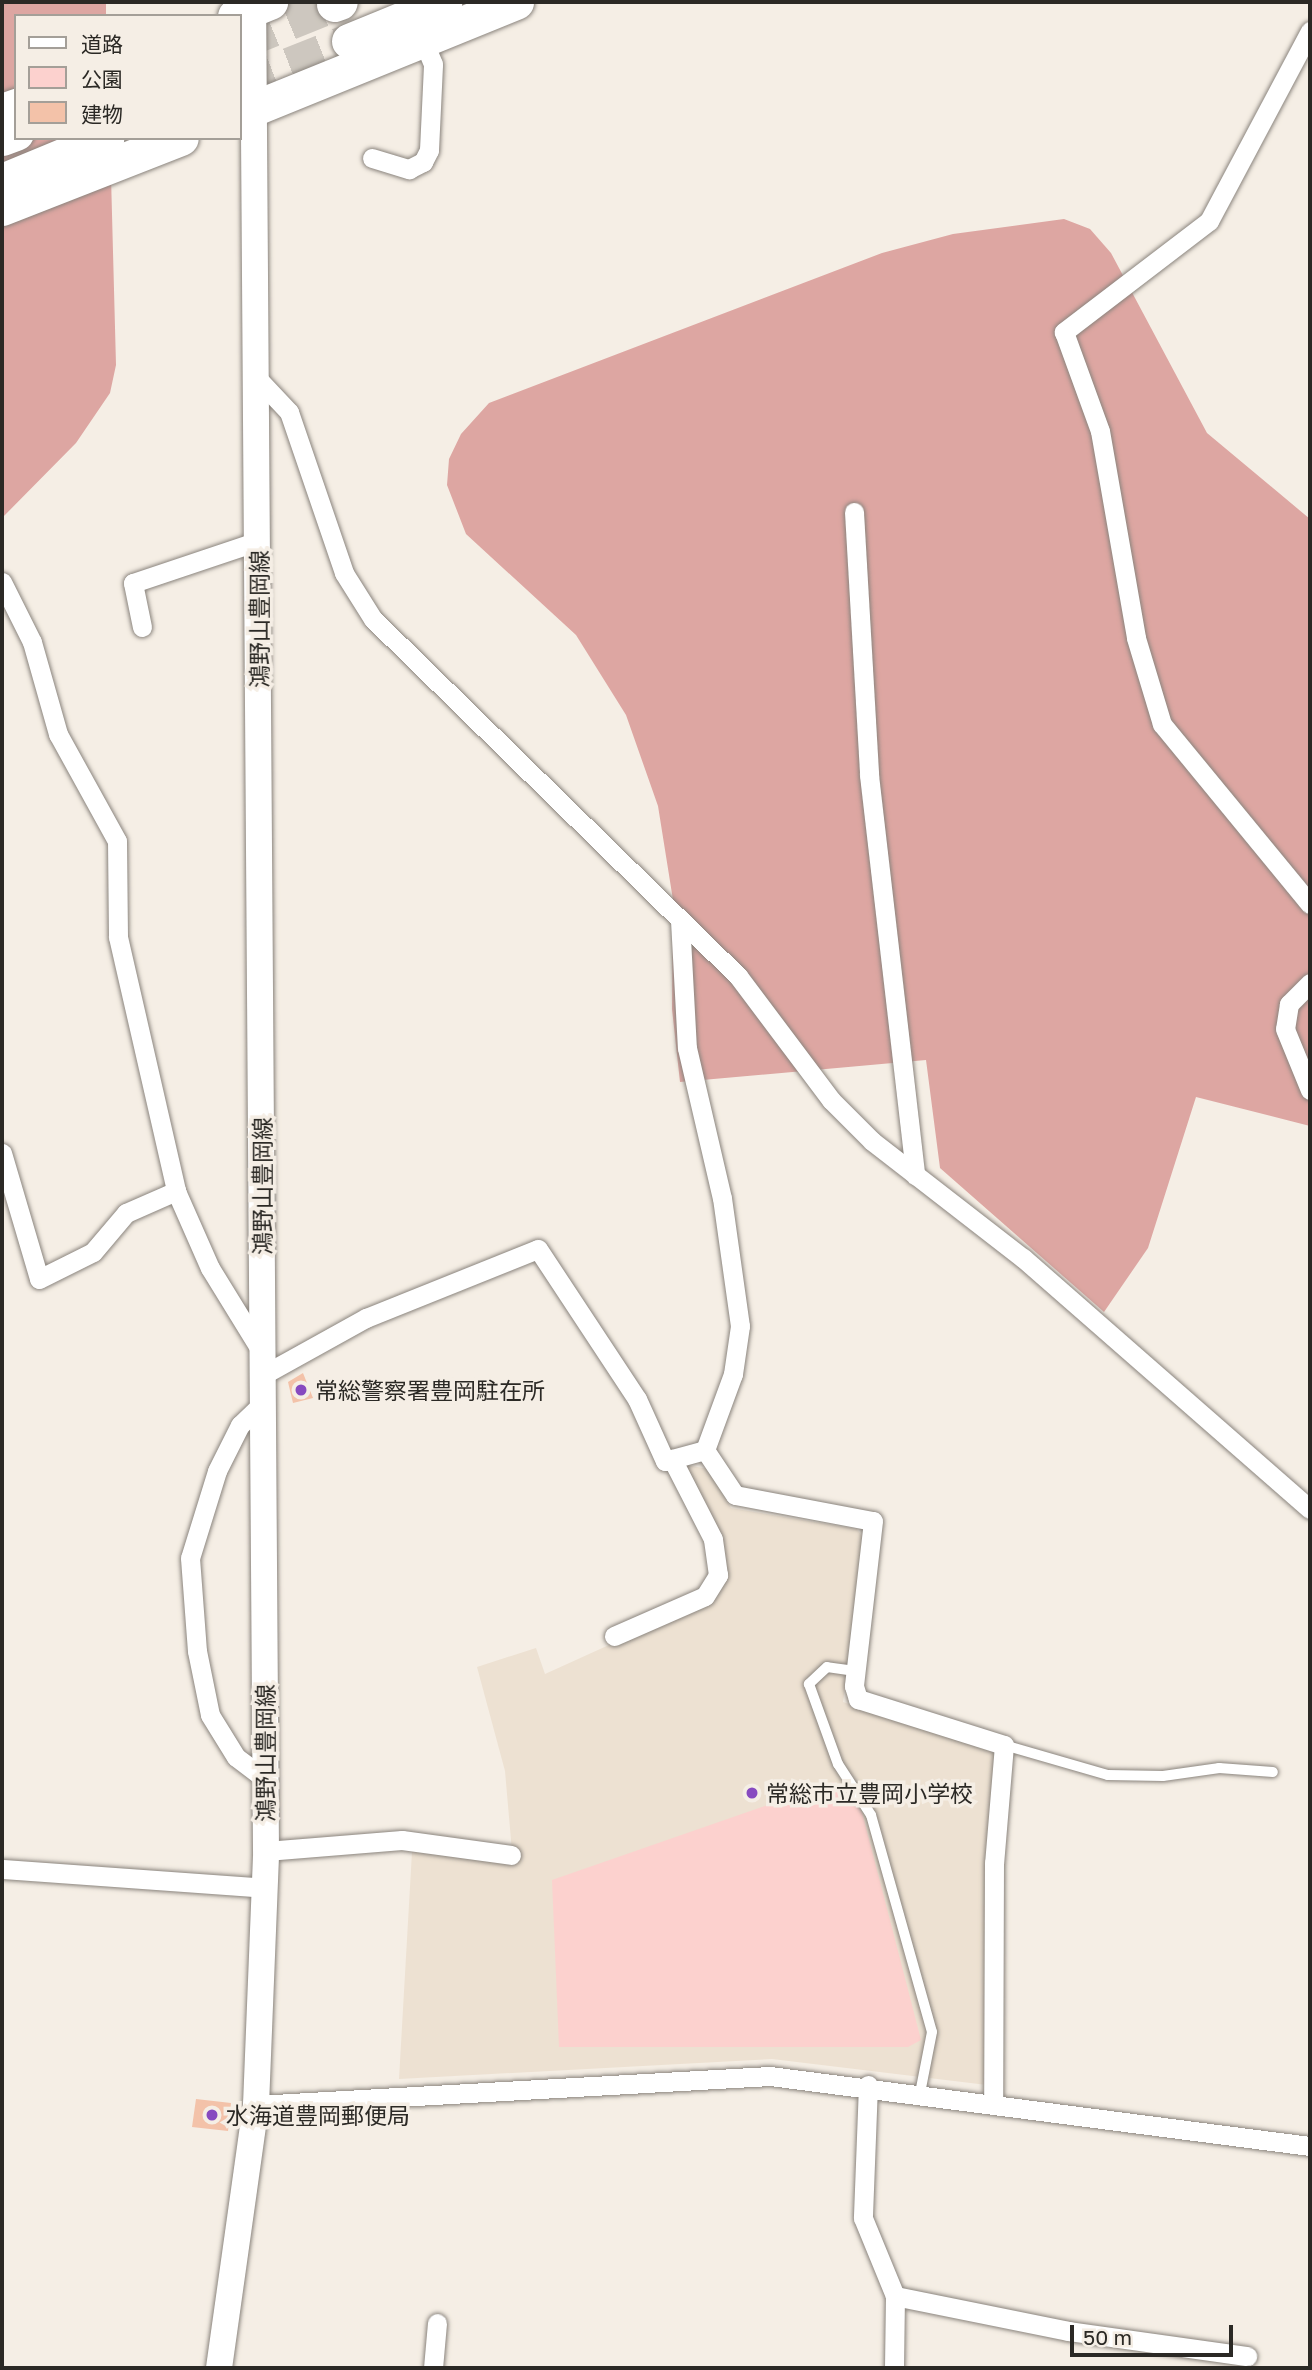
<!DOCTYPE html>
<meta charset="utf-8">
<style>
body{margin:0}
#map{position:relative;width:1312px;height:2370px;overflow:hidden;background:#f5eee5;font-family:"Golos Text","Noto Sans JP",sans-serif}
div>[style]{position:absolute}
.built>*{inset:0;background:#ede1d2}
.green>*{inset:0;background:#fcd1ce}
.forest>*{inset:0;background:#dda6a2}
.building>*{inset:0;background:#f3c2a9}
.highway-tunnel>*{height:35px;margin-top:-17.5px;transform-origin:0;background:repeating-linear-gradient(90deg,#cdc7bf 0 35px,transparent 0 53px)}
.roads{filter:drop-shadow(0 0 2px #8a847d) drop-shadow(0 0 2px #8a847d)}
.lane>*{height:10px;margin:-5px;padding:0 5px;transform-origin:5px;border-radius:5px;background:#fff}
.street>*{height:19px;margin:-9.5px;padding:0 9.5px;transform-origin:9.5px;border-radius:9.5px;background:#fff}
.secondary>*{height:26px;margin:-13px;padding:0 13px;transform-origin:13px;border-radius:13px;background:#fff}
.highway>*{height:35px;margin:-17.5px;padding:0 17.5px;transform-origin:17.5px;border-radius:17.5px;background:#fff}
.dots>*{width:19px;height:19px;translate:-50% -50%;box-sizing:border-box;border:4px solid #f5eee5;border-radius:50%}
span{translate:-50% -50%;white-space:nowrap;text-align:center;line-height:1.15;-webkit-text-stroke:7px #f5eee5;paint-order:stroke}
.street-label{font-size:23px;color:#2b2925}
.poi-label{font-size:23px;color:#2b2925}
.left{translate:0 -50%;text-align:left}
.frame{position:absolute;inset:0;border:4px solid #2b2925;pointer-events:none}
.legend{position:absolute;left:14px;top:14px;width:228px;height:126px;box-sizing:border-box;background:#f5eee5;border:2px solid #a49f98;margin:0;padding:9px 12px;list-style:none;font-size:21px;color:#2b2925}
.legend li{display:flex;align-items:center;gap:14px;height:35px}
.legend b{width:35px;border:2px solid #a49f98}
.scale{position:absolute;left:1070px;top:2325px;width:163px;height:32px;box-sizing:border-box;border:4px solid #2b2925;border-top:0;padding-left:9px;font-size:21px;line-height:24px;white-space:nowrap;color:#2b2925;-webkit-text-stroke:5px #f5eee5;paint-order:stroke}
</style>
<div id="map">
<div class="built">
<i style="clip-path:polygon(681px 1464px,708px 1469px,731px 1508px,857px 1529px,865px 1541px,843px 1702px,996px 1751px,987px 2085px,772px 2059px,399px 2079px,412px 1852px,513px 1863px,505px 1771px,477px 1667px,536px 1648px,545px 1674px,706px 1601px,718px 1589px)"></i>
</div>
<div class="green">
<i style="clip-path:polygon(834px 1782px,862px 1812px,921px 2040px,908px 2047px,559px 2047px,552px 1880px)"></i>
</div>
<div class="forest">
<i style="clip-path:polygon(2px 2px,106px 2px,106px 16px,16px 16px,16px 138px,110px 138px,116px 365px,110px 393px,76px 443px,2px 518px)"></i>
<i style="clip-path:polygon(1064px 219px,1090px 229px,1111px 253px,1207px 433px,1310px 519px,1310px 1126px,1196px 1097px,1148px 1248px,1104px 1312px,940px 1168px,926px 1060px,680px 1082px,672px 1009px,673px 900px,658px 806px,626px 715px,576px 635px,466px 534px,447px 485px,449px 459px,461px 434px,489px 403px,882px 253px,953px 234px)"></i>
</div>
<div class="building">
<i style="clip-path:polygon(303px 1373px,313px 1398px,293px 1403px,288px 1382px)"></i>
<i style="clip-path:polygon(196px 2099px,231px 2103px,228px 2131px,192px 2127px)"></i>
</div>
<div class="highway-tunnel">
<i style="left:240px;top:42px;width:101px;rotate:-22deg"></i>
<i style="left:240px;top:84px;width:117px;rotate:-21.5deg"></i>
</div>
<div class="roads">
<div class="lane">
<i style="left:855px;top:1671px;width:28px;rotate:-172deg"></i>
<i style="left:827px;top:1667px;width:25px;rotate:137deg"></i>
<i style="left:809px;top:1684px;width:85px;rotate:70.1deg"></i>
<i style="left:838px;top:1764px;width:61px;rotate:57.1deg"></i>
<i style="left:871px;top:1815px;width:225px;rotate:74.3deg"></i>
<i style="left:932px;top:2032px;width:62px;rotate:101.1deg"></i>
<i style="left:1004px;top:1745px;width:108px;rotate:16.1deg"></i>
<i style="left:1108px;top:1775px;width:55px;rotate:1deg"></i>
<i style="left:1163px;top:1776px;width:57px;rotate:-8.1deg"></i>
<i style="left:1219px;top:1768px;width:54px;rotate:4.2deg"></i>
</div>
<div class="street">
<i style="left:1310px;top:31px;width:215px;rotate:118deg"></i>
<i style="left:1209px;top:221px;width:183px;rotate:142.6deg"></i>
<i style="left:1064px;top:332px;width:105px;rotate:70deg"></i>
<i style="left:1100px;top:431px;width:210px;rotate:80.1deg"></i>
<i style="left:1136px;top:638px;width:90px;rotate:73.2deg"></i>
<i style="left:1162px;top:724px;width:233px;rotate:50.6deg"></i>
<i style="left:372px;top:158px;width:39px;rotate:17deg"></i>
<i style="left:409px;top:169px;width:16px;rotate:-27deg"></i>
<i style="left:423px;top:162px;width:13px;rotate:-63deg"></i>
<i style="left:429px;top:150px;width:86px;rotate:-87.3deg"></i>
<i style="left:433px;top:64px;width:26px;rotate:-113deg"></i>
<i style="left:257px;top:378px;width:47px;rotate:46.7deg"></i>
<i style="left:289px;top:412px;width:170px;rotate:71.1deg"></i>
<i style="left:344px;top:573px;width:54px;rotate:57.8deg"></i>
<i style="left:373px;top:619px;width:511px;rotate:44.37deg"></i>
<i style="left:738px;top:976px;width:155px;rotate:53.1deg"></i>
<i style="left:831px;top:1100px;width:58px;rotate:45deg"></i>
<i style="left:872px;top:1141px;width:191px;rotate:37.8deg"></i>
<i style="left:1023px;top:1258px;width:381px;rotate:41.2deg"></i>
<i style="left:854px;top:512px;width:263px;rotate:86.7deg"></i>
<i style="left:869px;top:775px;width:403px;rotate:83.4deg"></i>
<i style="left:2px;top:582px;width:67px;rotate:63.4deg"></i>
<i style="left:32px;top:642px;width:96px;rotate:74.2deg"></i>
<i style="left:58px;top:734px;width:122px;rotate:61.1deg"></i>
<i style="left:117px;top:841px;width:96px;rotate:89.4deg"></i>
<i style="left:118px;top:937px;width:261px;rotate:77.1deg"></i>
<i style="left:176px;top:1191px;width:84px;rotate:66.2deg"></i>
<i style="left:210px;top:1268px;width:101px;rotate:58.4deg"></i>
<i style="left:142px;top:627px;width:45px;rotate:-101.6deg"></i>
<i style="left:133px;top:583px;width:132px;rotate:-18.6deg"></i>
<i style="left:680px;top:920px;width:128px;rotate:86.9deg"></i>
<i style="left:687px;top:1048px;width:154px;rotate:76.9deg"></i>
<i style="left:722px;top:1198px;width:129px;rotate:82deg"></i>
<i style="left:740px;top:1326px;width:49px;rotate:98.3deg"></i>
<i style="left:733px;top:1374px;width:81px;rotate:110.2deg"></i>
<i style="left:1310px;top:983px;width:30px;rotate:135deg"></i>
<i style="left:1289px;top:1004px;width:25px;rotate:99deg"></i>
<i style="left:1285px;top:1029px;width:66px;rotate:67.7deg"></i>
<i style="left:2px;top:1153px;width:131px;rotate:73.6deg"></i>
<i style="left:39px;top:1279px;width:60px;rotate:-26.6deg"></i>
<i style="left:93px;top:1252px;width:51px;rotate:-49.8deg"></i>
<i style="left:126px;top:1213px;width:55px;rotate:-23.7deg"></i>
<i style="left:263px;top:1375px;width:118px;rotate:-29deg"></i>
<i style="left:366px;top:1318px;width:185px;rotate:-21.9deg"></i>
<i style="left:538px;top:1249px;width:180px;rotate:56.6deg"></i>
<i style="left:637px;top:1399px;width:68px;rotate:65.7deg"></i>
<i style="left:665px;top:1461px;width:41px;rotate:-15.4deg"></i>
<i style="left:264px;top:1402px;width:33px;rotate:136deg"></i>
<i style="left:240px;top:1425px;width:51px;rotate:116.6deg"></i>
<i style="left:217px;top:1471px;width:91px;rotate:107.2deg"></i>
<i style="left:190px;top:1558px;width:93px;rotate:85.7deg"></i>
<i style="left:197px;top:1651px;width:65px;rotate:78.5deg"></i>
<i style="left:210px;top:1715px;width:49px;rotate:58.2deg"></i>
<i style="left:236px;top:1757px;width:38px;rotate:37deg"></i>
<i style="left:705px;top:1450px;width:54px;rotate:56.3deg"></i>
<i style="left:735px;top:1495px;width:140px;rotate:10.7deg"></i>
<i style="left:873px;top:1521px;width:166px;rotate:96.6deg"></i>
<i style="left:854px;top:1686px;width:14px;rotate:73deg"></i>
<i style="left:858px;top:1699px;width:153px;rotate:17.5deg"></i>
<i style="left:1004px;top:1745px;width:118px;rotate:94.8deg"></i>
<i style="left:994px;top:1863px;width:240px;rotate:90.2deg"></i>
<i style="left:614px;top:1636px;width:99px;rotate:-23.7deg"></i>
<i style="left:705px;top:1596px;width:25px;rotate:-58deg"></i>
<i style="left:718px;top:1575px;width:36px;rotate:-98deg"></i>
<i style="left:713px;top:1539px;width:90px;rotate:-117.1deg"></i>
<i style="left:266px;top:1851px;width:136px;rotate:-4.6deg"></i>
<i style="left:402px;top:1840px;width:110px;rotate:7.8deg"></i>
<i style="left:2px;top:1869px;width:264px;rotate:4.1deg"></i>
<i style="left:868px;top:2085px;width:133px;rotate:92.2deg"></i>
<i style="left:863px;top:2218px;width:84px;rotate:67.7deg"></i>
<i style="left:895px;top:2296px;width:72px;rotate:90.8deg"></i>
<i style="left:256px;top:2105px;width:515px;rotate:-3.23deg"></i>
<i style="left:770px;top:2076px;width:545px;rotate:7.39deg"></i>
<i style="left:895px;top:2296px;width:177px;rotate:11.4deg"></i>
<i style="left:1068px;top:2331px;width:181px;rotate:8deg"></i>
<i style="left:433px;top:2368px;width:45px;rotate:-84.9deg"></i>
</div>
<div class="secondary">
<i style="left:219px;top:2368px;width:266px;rotate:-82deg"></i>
<i style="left:256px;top:2105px;width:254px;rotate:-87.7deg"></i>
<i style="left:266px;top:1851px;width:1849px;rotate:-90.4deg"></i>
</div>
<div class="highway">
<i style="left:334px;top:4px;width:6px;rotate:-18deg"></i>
<i style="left:235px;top:16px;width:38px;rotate:-22deg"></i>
<i style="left:349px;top:41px;width:103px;rotate:-22.3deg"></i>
<i style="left:2px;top:111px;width:15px;rotate:-20deg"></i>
<i style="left:240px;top:114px;width:298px;rotate:-22.1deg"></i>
<i style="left:2px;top:138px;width:15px;rotate:-20deg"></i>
<i style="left:2px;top:181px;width:113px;rotate:-22.5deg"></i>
<i style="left:2px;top:208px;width:192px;rotate:-21.4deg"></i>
</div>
</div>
<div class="dots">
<i style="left:301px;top:1390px;background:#874ac0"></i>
<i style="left:752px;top:1793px;background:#874ac0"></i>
<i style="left:212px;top:2115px;background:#874ac0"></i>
</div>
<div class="street-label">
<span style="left:259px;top:619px;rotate:-90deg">鴻野山豊岡線</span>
<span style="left:262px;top:1186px;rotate:-90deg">鴻野山豊岡線</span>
<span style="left:265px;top:1753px;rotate:-90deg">鴻野山豊岡線</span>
</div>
<div class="poi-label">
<span class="left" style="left:315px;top:1390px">常総警察署豊岡駐在所</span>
<span class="left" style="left:766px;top:1793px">常総市立豊岡小学校</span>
<span class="left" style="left:226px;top:2115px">水海道豊岡郵便局</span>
</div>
<div class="frame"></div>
<ul class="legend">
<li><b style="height:9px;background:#fff"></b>道路</li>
<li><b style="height:19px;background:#fcd1ce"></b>公園</li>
<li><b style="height:19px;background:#f3c2a9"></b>建物</li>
</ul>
<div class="scale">50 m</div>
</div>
